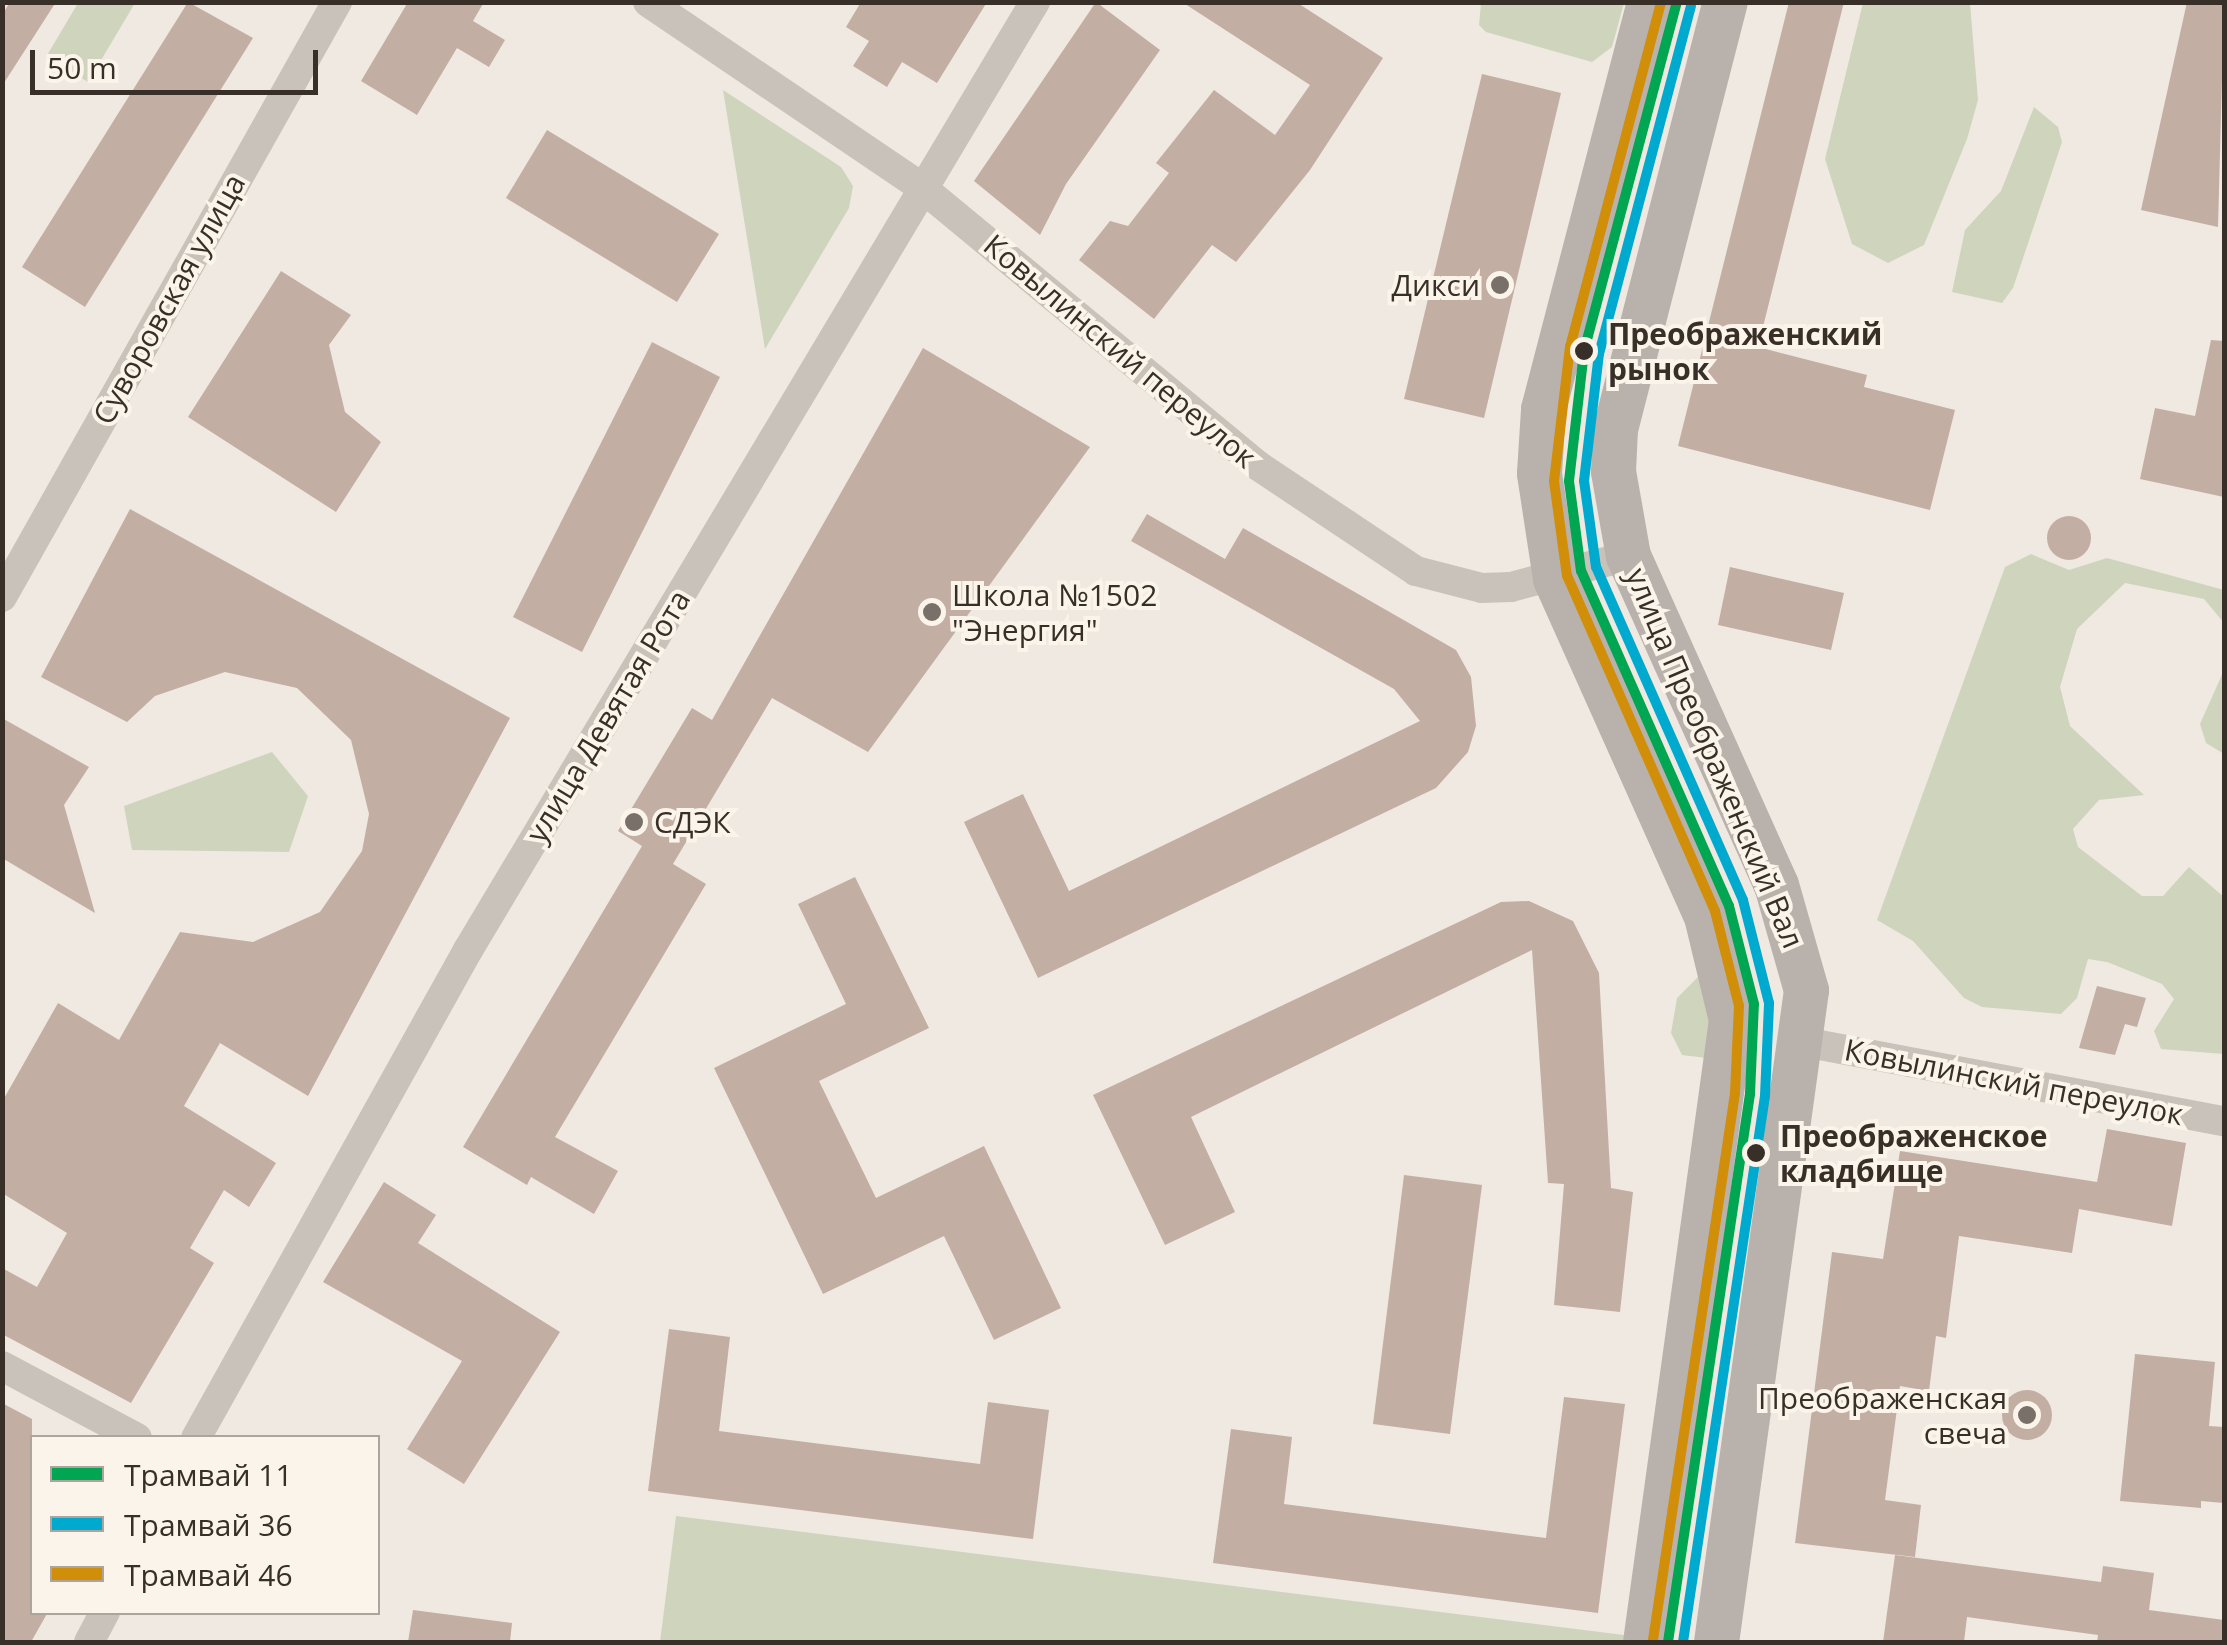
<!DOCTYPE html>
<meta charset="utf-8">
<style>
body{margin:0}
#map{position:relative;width:2227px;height:1645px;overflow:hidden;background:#efe9e2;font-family:"Open Sans",sans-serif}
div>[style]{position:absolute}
.green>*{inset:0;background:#cfd5bc}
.building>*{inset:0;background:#c3aea3}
.round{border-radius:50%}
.minor>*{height:30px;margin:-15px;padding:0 15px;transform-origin:15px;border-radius:15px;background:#c8c2bb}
.secondary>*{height:45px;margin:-22.5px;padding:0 22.5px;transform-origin:22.5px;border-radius:22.5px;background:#b9b2ac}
.tram-1>*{height:10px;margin:-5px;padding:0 5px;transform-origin:5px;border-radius:5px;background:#00a651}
.tram-2>*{height:10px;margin:-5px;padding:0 5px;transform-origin:5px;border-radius:5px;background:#00a9ce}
.tram-3>*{height:10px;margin:-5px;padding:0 5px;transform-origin:5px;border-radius:5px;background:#d18e08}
.dots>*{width:28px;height:28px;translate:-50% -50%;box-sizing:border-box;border:5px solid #fbf4ea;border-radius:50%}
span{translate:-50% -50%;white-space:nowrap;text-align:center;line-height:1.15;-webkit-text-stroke:8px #fbf4ea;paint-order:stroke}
.poi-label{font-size:30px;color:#392f29}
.right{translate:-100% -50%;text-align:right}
.left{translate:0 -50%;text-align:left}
.street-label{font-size:30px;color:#392f29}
.stop-label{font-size:30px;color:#392f29;font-weight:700}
.frame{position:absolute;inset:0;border:5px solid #392f29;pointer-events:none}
.legend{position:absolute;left:30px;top:1435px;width:350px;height:180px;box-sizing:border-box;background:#fbf4ea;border:2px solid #ada59d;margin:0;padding:12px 18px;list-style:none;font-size:30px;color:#392f29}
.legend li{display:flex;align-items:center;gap:20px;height:50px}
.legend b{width:50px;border:2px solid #ada59d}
.scale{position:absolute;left:30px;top:50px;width:288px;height:45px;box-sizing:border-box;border:5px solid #392f29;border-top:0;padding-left:12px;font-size:30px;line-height:35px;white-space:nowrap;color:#392f29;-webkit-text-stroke:8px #fbf4ea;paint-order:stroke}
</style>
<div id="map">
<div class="green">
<i style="clip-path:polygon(78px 3px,135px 3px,88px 82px,46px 57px)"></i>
<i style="clip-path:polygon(1481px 3px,1481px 2px,1624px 3px,1612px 47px,1592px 62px,1486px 32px,1479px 25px)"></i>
<i style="clip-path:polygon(1863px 3px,1970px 3px,1978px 100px,1967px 139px,1924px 245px,1888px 263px,1852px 244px,1825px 159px)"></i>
<i style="clip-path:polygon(723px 90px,841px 167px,853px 186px,849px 208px,765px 349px)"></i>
<i style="clip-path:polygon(2034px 107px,2058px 127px,2062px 142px,2013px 288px,2002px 303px,1952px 292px,1965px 230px,2001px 191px)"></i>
<i style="clip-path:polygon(2031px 554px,2069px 570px,2107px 558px,2224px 590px,2224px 623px,2204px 599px,2125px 583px,2077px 629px,2060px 687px,2070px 726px,2144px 795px,2099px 800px,2073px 829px,2078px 847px,2142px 896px,2163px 896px,2189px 867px,2224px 897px,2224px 1054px,2161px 1049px,2154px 1031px,2174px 999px,2162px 984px,2107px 962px,2088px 959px,2077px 998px,2061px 1014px,1982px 1007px,1964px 998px,1913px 941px,1877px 920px,2005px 567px)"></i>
<i style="clip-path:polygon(2224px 670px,2224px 754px,2206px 743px,2200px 724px)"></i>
<i style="clip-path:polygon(272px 752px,308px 796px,289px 852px,132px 850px,124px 806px)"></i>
<i style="clip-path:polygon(1706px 969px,1715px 1059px,1682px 1055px,1671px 1033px,1677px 998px)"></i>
<i style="clip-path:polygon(676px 1516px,1632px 1636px,1631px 1642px,660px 1642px)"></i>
</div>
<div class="building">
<i style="clip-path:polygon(10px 2px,56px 2px,2px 86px,2px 15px)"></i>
<i style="clip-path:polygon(188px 2px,253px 38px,85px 307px,22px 267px)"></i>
<i style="clip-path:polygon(408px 2px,484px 2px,473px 21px,505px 40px,489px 67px,457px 48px,417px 115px,361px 81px)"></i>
<i style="clip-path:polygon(861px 2px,987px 2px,937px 83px,902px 62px,887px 87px,853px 66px,869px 41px,846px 27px)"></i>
<i style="clip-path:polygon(1096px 2px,1160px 50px,1066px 184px,1040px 235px,974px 181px)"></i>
<i style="clip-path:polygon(1182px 2px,1296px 2px,1383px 58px,1310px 170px,1236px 262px,1212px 245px,1154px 319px,1079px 260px,1110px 221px,1128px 226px,1169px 173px,1156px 163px,1214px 90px,1275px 135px,1310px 85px)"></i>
<i style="clip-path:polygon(1789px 2px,1844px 2px,1758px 347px,1867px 375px,1864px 387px,1955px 410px,1930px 510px,1678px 446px)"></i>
<i style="clip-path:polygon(2187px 2px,2224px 2px,2218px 227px,2141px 210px)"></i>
<i style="clip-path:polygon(1482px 74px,1561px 93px,1484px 418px,1404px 399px)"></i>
<i style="clip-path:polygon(547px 130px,719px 234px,677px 302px,506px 198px)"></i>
<i style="clip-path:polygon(281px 271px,351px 315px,329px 345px,345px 412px,381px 442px,336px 512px,188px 417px)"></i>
<i style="clip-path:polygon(2211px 340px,2224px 341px,2224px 497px,2140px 479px,2155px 408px,2195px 416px)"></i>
<i style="clip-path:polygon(652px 342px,720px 377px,582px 652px,513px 617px)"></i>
<i style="clip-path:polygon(923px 348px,1090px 447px,868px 752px,772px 698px,673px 864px,706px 884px,555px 1137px,618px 1171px,594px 1214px,531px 1177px,527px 1185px,463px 1147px,642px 846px,618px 831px,692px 708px,712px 720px)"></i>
<i style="clip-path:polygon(130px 509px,510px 718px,308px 1096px,220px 1043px,184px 1106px,276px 1163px,249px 1207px,224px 1190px,190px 1248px,214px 1263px,131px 1403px,2px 1334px,2px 1268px,37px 1287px,67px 1233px,2px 1193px,2px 1102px,58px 1003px,119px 1040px,180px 932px,253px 942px,320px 912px,362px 851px,369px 814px,351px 740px,297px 688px,225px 672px,155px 696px,127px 722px,41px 677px)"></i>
<i style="clip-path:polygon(1147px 514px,1225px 559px,1243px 528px,1456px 650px,1471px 677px,1476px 726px,1468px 752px,1436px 788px,1038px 978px,964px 822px,1023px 794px,1069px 891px,1420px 721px,1394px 689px,1131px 541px)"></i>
<i class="round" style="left:2047px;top:516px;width:44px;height:44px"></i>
<i style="clip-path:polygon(1730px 567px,1844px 593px,1831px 650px,1718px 625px)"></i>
<i style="clip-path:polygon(2px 718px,89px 767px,64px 805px,95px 913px,2px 858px)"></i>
<i style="clip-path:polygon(855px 877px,929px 1028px,819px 1081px,876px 1198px,984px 1146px,1061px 1308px,994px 1340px,944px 1236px,823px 1294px,714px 1068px,846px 1004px,798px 904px)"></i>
<i style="clip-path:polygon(1529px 901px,1573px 921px,1599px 973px,1611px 1188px,1633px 1192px,1620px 1312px,1554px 1305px,1564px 1184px,1548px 1183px,1532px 950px,1191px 1117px,1235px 1212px,1165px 1245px,1093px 1095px,1501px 902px)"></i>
<i style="clip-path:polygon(2097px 986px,2146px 998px,2137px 1027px,2125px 1024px,2115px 1055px,2079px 1048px)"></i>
<i style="clip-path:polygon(2107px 1129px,2186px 1143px,2172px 1226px,2079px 1209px,2072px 1253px,1959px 1236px,1946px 1338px,1936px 1336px,1929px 1391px,1900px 1386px,1885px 1500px,1921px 1505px,1915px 1557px,1795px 1543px,1832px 1252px,1883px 1259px,1900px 1151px,2097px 1182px)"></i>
<i style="clip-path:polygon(1404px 1175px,1482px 1185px,1450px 1434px,1373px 1424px)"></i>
<i style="clip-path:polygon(384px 1182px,436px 1215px,418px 1243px,560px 1332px,464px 1484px,407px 1449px,462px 1361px,323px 1282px)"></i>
<i style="clip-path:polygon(669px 1329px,730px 1337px,719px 1431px,980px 1464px,988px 1402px,1049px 1410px,1033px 1539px,648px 1491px)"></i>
<i style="clip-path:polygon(2135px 1354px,2215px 1362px,2209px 1426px,2224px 1427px,2224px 1503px,2201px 1501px,2201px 1508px,2120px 1501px)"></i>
<i class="round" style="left:2002px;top:1390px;width:50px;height:50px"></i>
<i style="clip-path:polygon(1564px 1397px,1625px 1404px,1598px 1613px,1213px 1563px,1231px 1429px,1292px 1437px,1284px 1504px,1546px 1538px)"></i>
<i style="clip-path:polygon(2px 1403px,32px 1419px,32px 1612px,48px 1612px,31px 1642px,2px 1642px)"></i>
<i style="clip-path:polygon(1895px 1555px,2101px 1582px,2103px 1566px,2154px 1573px,2149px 1610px,2224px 1620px,2224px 1642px,2097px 1642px,2098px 1635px,1967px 1617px,1964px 1642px,1883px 1642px)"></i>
<i style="clip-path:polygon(413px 1610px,512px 1623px,510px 1642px,408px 1642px)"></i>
</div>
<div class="minor">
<i style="left:648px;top:2px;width:328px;rotate:34.1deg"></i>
<i style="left:920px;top:186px;width:438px;rotate:39.6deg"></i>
<i style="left:1257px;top:465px;width:191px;rotate:33.7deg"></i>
<i style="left:1416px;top:571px;width:68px;rotate:14.4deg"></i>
<i style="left:1482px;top:588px;width:29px;rotate:-2deg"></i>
<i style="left:1511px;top:587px;width:121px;rotate:-14.8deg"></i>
<i style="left:2px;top:597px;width:683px;rotate:-60.62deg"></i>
<i style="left:1804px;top:1042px;width:427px;rotate:10.7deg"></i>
<i style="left:2px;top:1366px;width:153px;rotate:28.1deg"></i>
<i style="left:196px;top:1438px;width:559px;rotate:-60.87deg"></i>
<i style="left:468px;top:950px;width:1105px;rotate:-59.12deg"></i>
<i style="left:89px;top:1642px;width:34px;rotate:-62deg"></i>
</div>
<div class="secondary">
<i style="left:1645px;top:1642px;width:628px;rotate:-82.13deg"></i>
<i style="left:1731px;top:1020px;width:107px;rotate:-103.5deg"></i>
<i style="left:1706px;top:916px;width:370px;rotate:-114.1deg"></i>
<i style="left:1555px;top:578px;width:106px;rotate:-98.7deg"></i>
<i style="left:1539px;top:473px;width:64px;rotate:-86.4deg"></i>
<i style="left:1543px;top:409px;width:421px;rotate:-75.4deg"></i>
<i style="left:1716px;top:1642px;width:658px;rotate:-82.14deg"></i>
<i style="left:1806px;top:990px;width:109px;rotate:-105.9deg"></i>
<i style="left:1776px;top:885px;width:361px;rotate:-114.2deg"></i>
<i style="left:1628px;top:556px;width:86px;rotate:-100deg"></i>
<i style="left:1613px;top:471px;width:42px;rotate:-87.3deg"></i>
<i style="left:1615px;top:429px;width:441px;rotate:-75.6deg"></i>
</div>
<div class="tram-1">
<i style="left:1668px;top:1642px;width:554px;rotate:-81.49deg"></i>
<i style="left:1750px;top:1094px;width:90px;rotate:-87.5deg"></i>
<i style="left:1754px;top:1004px;width:101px;rotate:-104.3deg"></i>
<i style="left:1729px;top:906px;width:366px;rotate:-113.8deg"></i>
<i style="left:1581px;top:571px;width:91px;rotate:-97.6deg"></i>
<i style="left:1569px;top:481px;width:131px;rotate:-83.4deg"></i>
<i style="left:1584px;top:351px;width:361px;rotate:-75.1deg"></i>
</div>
<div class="tram-2">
<i style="left:1683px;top:1642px;width:552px;rotate:-81.46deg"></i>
<i style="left:1765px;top:1096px;width:93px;rotate:-87.5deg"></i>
<i style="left:1769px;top:1003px;width:106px;rotate:-104.2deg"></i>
<i style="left:1743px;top:900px;width:364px;rotate:-113.8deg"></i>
<i style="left:1596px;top:567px;width:87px;rotate:-97.9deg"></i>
<i style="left:1584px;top:481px;width:128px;rotate:-83.3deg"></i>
<i style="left:1599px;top:354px;width:360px;rotate:-75.2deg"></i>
</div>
<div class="tram-3">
<i style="left:1653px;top:1640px;width:553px;rotate:-81.47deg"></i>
<i style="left:1735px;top:1093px;width:87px;rotate:-87.4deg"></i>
<i style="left:1739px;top:1006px;width:98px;rotate:-104.2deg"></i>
<i style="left:1715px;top:911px;width:366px;rotate:-113.8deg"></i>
<i style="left:1567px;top:576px;width:96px;rotate:-97.8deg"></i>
<i style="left:1554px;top:481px;width:135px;rotate:-83.2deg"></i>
<i style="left:1570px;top:347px;width:357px;rotate:-75.2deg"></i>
</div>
<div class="dots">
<i style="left:1500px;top:285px;background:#79706a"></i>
<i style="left:1584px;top:351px;background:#392f29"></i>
<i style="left:932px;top:612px;background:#79706a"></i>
<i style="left:634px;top:822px;background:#79706a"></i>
<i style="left:1756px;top:1153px;background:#392f29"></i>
<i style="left:2027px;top:1415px;background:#79706a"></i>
</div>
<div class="poi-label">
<span class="right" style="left:1480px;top:285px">Дикси</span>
<span class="left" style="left:952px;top:612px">Школа №1502<br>"Энергия"</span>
<span class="left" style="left:654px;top:822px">СДЭК</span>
<span class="right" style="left:2007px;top:1415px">Преображенская<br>свеча</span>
</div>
<div class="street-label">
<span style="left:169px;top:299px;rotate:-61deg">Суворовская улица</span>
<span style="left:1120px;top:351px;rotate:40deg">Ковылинский переулок</span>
<span style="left:608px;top:716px;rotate:-59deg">улица Девятая Рота</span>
<span style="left:1715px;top:758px;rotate:67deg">улица Преображенский Вал</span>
<span style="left:2014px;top:1082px;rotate:11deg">Ковылинский переулок</span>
</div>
<div class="stop-label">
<span class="left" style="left:1608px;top:351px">Преображенский<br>рынок</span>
<span class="left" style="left:1780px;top:1153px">Преображенское<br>кладбище</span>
</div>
<div class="frame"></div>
<ul class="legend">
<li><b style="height:12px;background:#00a651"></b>Трамвай 11</li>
<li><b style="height:12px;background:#00a9ce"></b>Трамвай 36</li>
<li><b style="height:12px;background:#d18e08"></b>Трамвай 46</li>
</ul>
<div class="scale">50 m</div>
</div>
